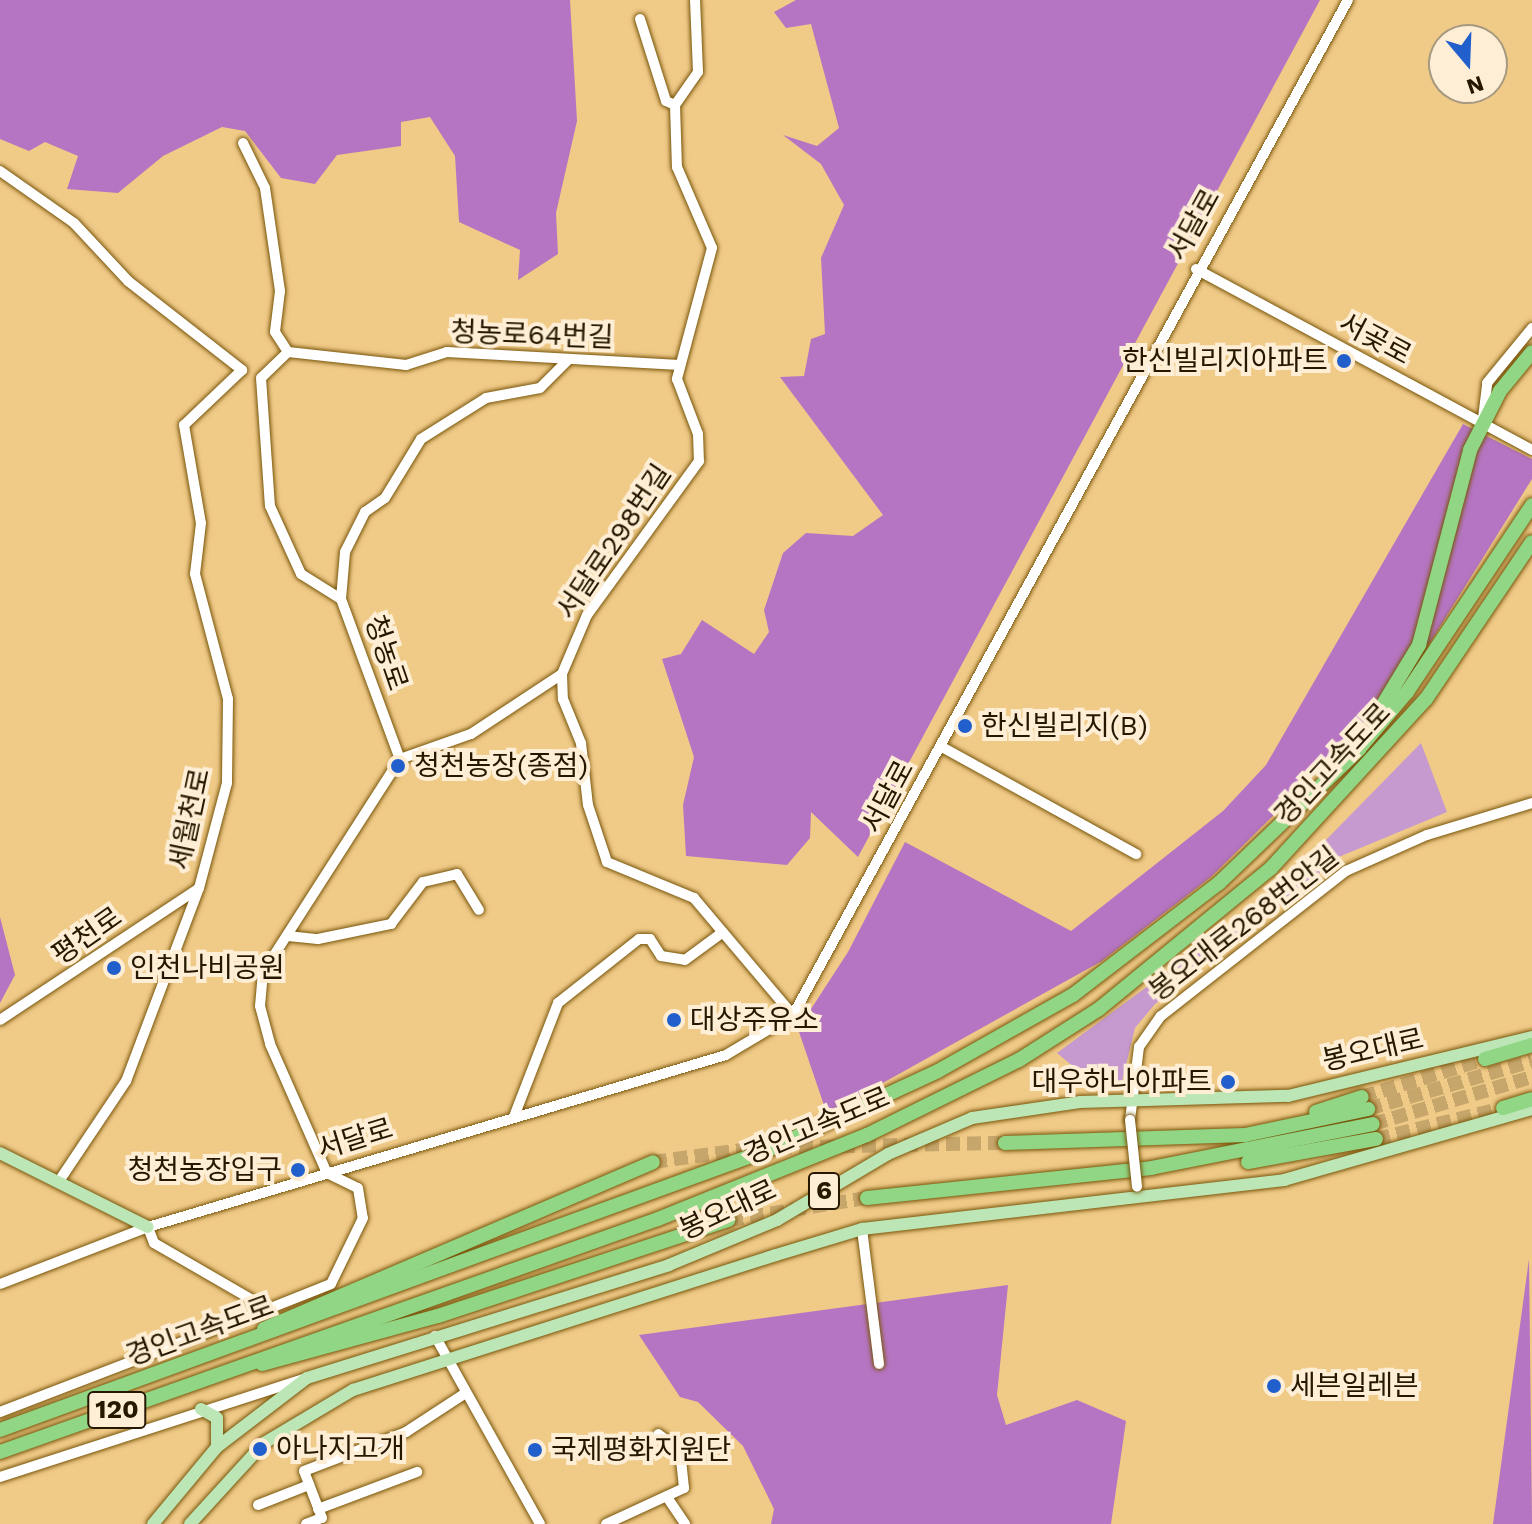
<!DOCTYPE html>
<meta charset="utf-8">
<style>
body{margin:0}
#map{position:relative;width:1532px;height:1524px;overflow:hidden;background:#f0ca87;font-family:"Work Sans","Noto Sans KR",sans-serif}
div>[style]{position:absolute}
.green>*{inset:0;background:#c69acf}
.forest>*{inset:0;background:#b675c3}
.highway-tunnel>*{height:14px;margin-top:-7px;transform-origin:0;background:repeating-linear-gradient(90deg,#c7a66c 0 14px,transparent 0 21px)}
.roads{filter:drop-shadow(0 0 2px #78560b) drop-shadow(0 0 2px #78560b)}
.minor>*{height:10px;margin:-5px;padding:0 5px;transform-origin:5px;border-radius:5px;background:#fff}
.major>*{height:12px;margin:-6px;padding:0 6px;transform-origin:6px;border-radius:6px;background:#bce6b5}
.highway>*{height:14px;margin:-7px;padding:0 7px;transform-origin:7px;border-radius:7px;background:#90d684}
.bridges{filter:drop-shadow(0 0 2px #78560b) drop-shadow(0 0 2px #78560b)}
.minor-bridge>*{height:10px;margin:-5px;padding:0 5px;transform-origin:5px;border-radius:5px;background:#fff}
.dots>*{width:22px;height:22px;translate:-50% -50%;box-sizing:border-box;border:4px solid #feeed5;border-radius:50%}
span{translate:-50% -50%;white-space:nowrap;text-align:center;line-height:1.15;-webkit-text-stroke:8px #feeed5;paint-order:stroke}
.shield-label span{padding:2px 6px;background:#feeed5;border:2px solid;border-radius:6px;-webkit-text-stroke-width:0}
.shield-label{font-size:26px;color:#251700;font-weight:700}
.street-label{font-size:28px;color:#251700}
.poi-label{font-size:28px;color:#251700}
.right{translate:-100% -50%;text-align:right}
.left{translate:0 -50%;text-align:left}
.north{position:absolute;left:1428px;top:24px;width:80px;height:80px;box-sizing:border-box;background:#feeed5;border:2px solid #a79880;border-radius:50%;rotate:161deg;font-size:22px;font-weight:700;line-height:32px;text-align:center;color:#251700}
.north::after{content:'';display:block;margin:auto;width:28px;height:36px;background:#2160cc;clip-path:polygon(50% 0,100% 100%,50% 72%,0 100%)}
</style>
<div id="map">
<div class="green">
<i style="clip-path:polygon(1421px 743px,1447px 812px,1341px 856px,1155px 1004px,1135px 1028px,1120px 1090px,1100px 1089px,1057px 1053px,1274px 893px)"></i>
</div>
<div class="forest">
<i style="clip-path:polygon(0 0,570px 0,577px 121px,556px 213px,558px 254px,518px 280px,520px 250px,459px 222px,455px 156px,430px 117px,401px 122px,401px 146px,337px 155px,315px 184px,281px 178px,245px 131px,222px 127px,163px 156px,118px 193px,67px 189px,78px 156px,45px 142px,29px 151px,0 139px)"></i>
<i style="clip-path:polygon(796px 0,1320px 0,858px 857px,811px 812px,810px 838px,787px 865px,686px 856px,683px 805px,694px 757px,662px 659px,681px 654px,702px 620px,754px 654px,769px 632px,764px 610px,783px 553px,806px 533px,853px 536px,883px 515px,780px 377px,804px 376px,811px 339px,825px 334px,821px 258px,844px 205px,821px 164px,783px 135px,817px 146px,839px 128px,811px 24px,786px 28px,774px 12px)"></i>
<i style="clip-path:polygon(1463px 424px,1532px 459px,1532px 479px,1431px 641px,1355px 735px,1211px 877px,1102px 961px,827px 1114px,798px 1029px,848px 952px,905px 842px,1071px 931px,1223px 811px,1266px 765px)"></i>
<i style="clip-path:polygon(0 917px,15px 975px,0 1003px)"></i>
<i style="clip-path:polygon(1529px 1259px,1532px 1524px,1493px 1524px)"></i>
<i style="clip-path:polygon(1008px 1285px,997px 1395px,1006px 1425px,1077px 1400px,1126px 1421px,1111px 1524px,771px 1524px,774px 1509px,743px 1446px,698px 1402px,680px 1397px,639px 1335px)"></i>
</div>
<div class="highway-tunnel">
<i style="left:1362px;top:1097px;width:129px;rotate:-17.2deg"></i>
<i style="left:1368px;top:1109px;width:171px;rotate:-16.3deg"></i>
<i style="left:1373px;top:1124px;width:166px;rotate:-16.5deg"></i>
<i style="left:1376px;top:1139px;width:131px;rotate:-13.7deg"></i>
<i style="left:653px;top:1162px;width:105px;rotate:-7.7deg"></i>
<i style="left:757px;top:1148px;width:248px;rotate:-1.2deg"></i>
<i style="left:729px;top:1220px;width:140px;rotate:-9.1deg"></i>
</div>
<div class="roads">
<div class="minor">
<i style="left:695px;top:0;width:72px;rotate:87.6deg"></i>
<i style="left:698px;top:72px;width:40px;rotate:124.9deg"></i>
<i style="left:675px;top:105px;width:62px;rotate:88.2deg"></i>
<i style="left:677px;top:167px;width:88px;rotate:66.6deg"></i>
<i style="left:712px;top:248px;width:136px;rotate:105deg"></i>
<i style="left:677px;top:379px;width:59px;rotate:69.1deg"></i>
<i style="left:698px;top:434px;width:27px;rotate:88deg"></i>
<i style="left:699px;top:461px;width:190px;rotate:126deg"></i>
<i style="left:587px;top:615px;width:64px;rotate:113deg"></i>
<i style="left:562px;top:674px;width:25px;rotate:88deg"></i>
<i style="left:563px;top:699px;width:48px;rotate:67.8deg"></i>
<i style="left:581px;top:743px;width:62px;rotate:83.6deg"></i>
<i style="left:588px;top:805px;width:60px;rotate:71.6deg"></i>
<i style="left:607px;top:862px;width:94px;rotate:22.5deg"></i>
<i style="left:694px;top:898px;width:153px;rotate:49.8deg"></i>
<i style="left:640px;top:19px;width:86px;rotate:72.4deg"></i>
<i style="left:666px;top:101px;width:10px;rotate:24deg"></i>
<i style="left:243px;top:143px;width:50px;rotate:63.9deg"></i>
<i style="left:265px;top:188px;width:104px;rotate:81.7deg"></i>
<i style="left:280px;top:291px;width:41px;rotate:97deg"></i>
<i style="left:275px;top:332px;width:24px;rotate:57deg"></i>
<i style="left:288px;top:352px;width:37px;rotate:136deg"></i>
<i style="left:261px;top:378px;width:128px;rotate:86deg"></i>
<i style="left:270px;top:506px;width:75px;rotate:65.5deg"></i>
<i style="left:301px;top:574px;width:47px;rotate:32deg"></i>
<i style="left:341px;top:599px;width:171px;rotate:69.8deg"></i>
<i style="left:400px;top:759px;width:253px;rotate:122.7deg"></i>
<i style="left:263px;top:972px;width:34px;rotate:95deg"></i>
<i style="left:260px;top:1006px;width:39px;rotate:75deg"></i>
<i style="left:270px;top:1044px;width:141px;rotate:66.2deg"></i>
<i style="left:327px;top:1173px;width:34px;rotate:26deg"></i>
<i style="left:358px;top:1188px;width:30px;rotate:81deg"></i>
<i style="left:363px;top:1218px;width:73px;rotate:115.9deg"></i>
<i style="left:331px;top:1284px;width:68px;rotate:158.4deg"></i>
<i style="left:0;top:171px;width:90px;rotate:35.1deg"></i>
<i style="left:74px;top:223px;width:79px;rotate:47deg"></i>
<i style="left:128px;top:281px;width:145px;rotate:38deg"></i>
<i style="left:242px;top:370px;width:80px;rotate:136.5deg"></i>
<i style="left:184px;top:425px;width:99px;rotate:80.2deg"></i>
<i style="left:201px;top:523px;width:51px;rotate:96.7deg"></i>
<i style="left:195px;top:574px;width:129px;rotate:75.2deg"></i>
<i style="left:228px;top:699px;width:84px;rotate:90.7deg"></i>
<i style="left:227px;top:783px;width:109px;rotate:104.9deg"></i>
<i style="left:199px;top:888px;width:206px;rotate:110.7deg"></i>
<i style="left:126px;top:1081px;width:120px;rotate:123.8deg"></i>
<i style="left:1196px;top:269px;width:382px;rotate:28.3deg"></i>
<i style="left:288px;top:352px;width:119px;rotate:6.3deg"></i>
<i style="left:406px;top:365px;width:43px;rotate:-17.6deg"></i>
<i style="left:447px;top:352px;width:233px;rotate:3.2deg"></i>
<i style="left:1483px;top:418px;width:35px;rotate:-83deg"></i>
<i style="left:1487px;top:383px;width:71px;rotate:-50.7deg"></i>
<i style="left:341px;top:599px;width:47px;rotate:-85.1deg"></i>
<i style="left:345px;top:552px;width:45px;rotate:-63.4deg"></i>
<i style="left:365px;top:512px;width:24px;rotate:-35deg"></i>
<i style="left:385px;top:498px;width:69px;rotate:-58.6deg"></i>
<i style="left:421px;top:439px;width:77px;rotate:-32.2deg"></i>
<i style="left:486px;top:398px;width:55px;rotate:-10.5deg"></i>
<i style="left:540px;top:388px;width:41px;rotate:-45deg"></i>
<i style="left:942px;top:747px;width:222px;rotate:28.9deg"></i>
<i style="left:400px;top:759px;width:75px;rotate:-19.4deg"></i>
<i style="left:471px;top:734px;width:109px;rotate:-33.4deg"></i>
<i style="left:288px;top:936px;width:30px;rotate:6deg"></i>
<i style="left:318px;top:939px;width:75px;rotate:-11.6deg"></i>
<i style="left:391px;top:924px;width:53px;rotate:-52.7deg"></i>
<i style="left:423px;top:882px;width:35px;rotate:-13deg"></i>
<i style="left:457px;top:874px;width:42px;rotate:58.6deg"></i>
<i style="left:0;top:1020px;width:237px;rotate:-33.5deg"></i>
<i style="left:515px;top:1114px;width:119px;rotate:-68.8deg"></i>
<i style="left:558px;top:1003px;width:103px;rotate:-38.3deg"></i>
<i style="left:639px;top:939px;width:11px"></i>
<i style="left:650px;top:939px;width:20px;rotate:57deg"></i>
<i style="left:661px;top:956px;width:24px;rotate:9deg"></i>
<i style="left:685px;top:960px;width:47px;rotate:-36.4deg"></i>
<i style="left:1130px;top:1120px;width:74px;rotate:-83deg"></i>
<i style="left:1139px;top:1047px;width:38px;rotate:-55deg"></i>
<i style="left:1161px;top:1016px;width:235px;rotate:-38.1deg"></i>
<i style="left:1346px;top:871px;width:89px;rotate:-24deg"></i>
<i style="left:1427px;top:835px;width:110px;rotate:-16.9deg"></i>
<i style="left:862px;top:1229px;width:136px;rotate:82.8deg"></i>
<i style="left:0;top:1284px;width:159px;rotate:-21.1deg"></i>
<i style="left:148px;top:1227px;width:603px;rotate:-16.57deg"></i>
<i style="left:726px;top:1055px;width:78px;rotate:-30.8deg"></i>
<i style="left:793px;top:1015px;width:1157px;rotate:-61.33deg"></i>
<i style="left:435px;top:1336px;width:215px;rotate:60.8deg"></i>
<i style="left:0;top:1412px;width:287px;rotate:-21deg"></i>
<i style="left:268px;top:1309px;width:132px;rotate:-149.9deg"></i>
<i style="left:154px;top:1243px;width:17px;rotate:-111deg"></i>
<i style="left:0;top:1477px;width:323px;rotate:-17.9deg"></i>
<i style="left:669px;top:1500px;width:29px;rotate:56deg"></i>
<i style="left:258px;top:1505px;width:55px;rotate:-21.4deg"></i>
<i style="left:318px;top:1509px;width:106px;rotate:-20.5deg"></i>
<i style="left:306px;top:1524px;width:17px;rotate:-21deg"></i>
<i style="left:322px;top:1518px;width:50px;rotate:-111deg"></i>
<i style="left:304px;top:1471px;width:109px;rotate:-20.9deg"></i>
<i style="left:406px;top:1432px;width:69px;rotate:-33.2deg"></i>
<i style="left:606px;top:1524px;width:86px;rotate:-24.8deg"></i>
<i style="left:684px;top:1488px;width:38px;rotate:-96deg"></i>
<i style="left:680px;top:1450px;width:27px;rotate:-144deg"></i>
</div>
<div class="major">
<i style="left:0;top:1153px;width:165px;rotate:26.6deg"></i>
<i style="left:201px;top:1409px;width:18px;rotate:29deg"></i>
<i style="left:217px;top:1418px;width:29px;rotate:90deg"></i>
<i style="left:153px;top:1524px;width:100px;rotate:-50.3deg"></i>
<i style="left:217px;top:1447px;width:113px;rotate:-37.5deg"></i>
<i style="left:307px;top:1378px;width:379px;rotate:-17.3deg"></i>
<i style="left:669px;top:1265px;width:117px;rotate:-22.6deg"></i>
<i style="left:777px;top:1220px;width:129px;rotate:-30.7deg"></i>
<i style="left:888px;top:1154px;width:91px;rotate:-23.2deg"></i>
<i style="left:972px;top:1118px;width:109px;rotate:-8.4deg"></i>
<i style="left:1080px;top:1102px;width:208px;rotate:-1.7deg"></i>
<i style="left:1288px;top:1096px;width:251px;rotate:-13.6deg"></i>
<i style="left:190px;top:1524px;width:110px;rotate:-47.6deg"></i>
<i style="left:264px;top:1443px;width:104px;rotate:-30.8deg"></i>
<i style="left:353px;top:1390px;width:444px;rotate:-17.7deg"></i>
<i style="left:776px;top:1255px;width:90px;rotate:-16.8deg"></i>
<i style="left:862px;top:1229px;width:425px;rotate:-6.6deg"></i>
<i style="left:1284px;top:1180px;width:258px;rotate:-16deg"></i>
</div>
<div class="highway">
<i style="left:1373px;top:721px;width:89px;rotate:-58.8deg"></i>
<i style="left:1419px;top:645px;width:202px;rotate:-75.3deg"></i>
<i style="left:1470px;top:450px;width:66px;rotate:-63deg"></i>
<i style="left:1500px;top:391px;width:50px;rotate:-50.6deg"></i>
<i style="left:1485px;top:1059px;width:49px;rotate:-16.6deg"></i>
<i style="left:1503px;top:1108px;width:30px;rotate:-17deg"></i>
<i style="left:1316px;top:1112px;width:48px;rotate:-18.1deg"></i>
<i style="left:1005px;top:1143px;width:240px;rotate:-1.9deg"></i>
<i style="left:1245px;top:1135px;width:126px;rotate:-11.9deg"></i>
<i style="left:1248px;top:1162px;width:130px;rotate:-10.2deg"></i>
<i style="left:867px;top:1198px;width:286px;rotate:-6deg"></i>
<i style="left:1151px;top:1168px;width:226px;rotate:-11.2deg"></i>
<i style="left:264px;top:1329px;width:423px;rotate:-23.2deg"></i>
<i style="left:262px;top:1364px;width:182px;rotate:-15.3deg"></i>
<i style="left:438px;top:1316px;width:306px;rotate:-18.3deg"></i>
<i style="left:0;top:1430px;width:820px;rotate:-20.05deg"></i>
<i style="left:770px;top:1149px;width:185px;rotate:-24.9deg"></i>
<i style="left:938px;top:1071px;width:155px;rotate:-29.4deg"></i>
<i style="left:1073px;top:995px;width:184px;rotate:-37.5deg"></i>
<i style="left:1219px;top:883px;width:194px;rotate:-43.7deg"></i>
<i style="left:1359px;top:749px;width:75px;rotate:-49.9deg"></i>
<i style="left:1407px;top:692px;width:225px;rotate:-56.2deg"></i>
<i style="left:0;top:1452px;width:698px;rotate:-19.5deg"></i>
<i style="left:658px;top:1219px;width:225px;rotate:-21.9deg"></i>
<i style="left:867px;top:1135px;width:169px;rotate:-26.3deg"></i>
<i style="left:1019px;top:1060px;width:95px;rotate:-32.5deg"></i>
<i style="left:1099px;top:1009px;width:222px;rotate:-39.3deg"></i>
<i style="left:1271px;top:868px;width:229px;rotate:-47.5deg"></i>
<i style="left:1426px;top:699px;width:189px;rotate:-56deg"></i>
</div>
</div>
<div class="bridges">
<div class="minor-bridge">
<i style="left:1130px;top:1120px;width:67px;rotate:84deg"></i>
</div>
</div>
<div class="dots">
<i style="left:1344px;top:361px;background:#2160cc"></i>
<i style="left:965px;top:726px;background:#2160cc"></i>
<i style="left:398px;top:766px;background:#2160cc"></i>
<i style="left:114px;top:968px;background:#2160cc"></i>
<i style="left:674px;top:1020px;background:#2160cc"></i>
<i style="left:1228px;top:1082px;background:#2160cc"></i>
<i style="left:298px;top:1170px;background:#2160cc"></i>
<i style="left:1274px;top:1386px;background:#2160cc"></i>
<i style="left:260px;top:1449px;background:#2160cc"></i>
<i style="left:535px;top:1450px;background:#2160cc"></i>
</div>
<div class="shield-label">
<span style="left:824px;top:1191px">6</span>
<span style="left:117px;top:1410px">120</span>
</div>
<div class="street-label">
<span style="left:1194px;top:225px;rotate:-61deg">서달로</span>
<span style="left:532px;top:335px;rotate:2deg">청농로64번길</span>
<span style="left:1375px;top:339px;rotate:28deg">서곶로</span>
<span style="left:614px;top:542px;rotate:-56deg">서달로298번길</span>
<span style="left:386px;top:653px;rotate:71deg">청농로</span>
<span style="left:1333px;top:764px;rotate:-47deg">경인고속도로</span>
<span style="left:888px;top:797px;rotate:-62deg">서달로</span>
<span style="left:190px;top:819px;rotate:-78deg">세월천로</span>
<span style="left:1244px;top:924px;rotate:-38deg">봉오대로268번안길</span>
<span style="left:87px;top:936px;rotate:-35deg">평천로</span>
<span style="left:1373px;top:1050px;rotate:-13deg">봉오대로</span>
<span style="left:817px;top:1126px;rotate:-23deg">경인고속도로</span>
<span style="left:355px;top:1139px;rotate:-17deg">서달로</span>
<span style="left:728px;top:1210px;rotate:-25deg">봉오대로</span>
<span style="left:200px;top:1331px;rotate:-20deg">경인고속도로</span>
</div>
<div class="poi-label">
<span class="right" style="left:1328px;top:361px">한신빌리지아파트</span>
<span class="left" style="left:981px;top:726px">한신빌리지(B)</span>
<span class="left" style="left:414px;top:766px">청천농장(종점)</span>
<span class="left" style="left:130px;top:968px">인천나비공원</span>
<span class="left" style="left:690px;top:1020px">대상주유소</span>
<span class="right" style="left:1212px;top:1082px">대우하나아파트</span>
<span class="right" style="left:282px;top:1170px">청천농장입구</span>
<span class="left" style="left:1290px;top:1386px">세븐일레븐</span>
<span class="left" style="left:276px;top:1449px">아나지고개</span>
<span class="left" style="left:551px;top:1450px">국제평화지원단</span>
</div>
<div class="north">N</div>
</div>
